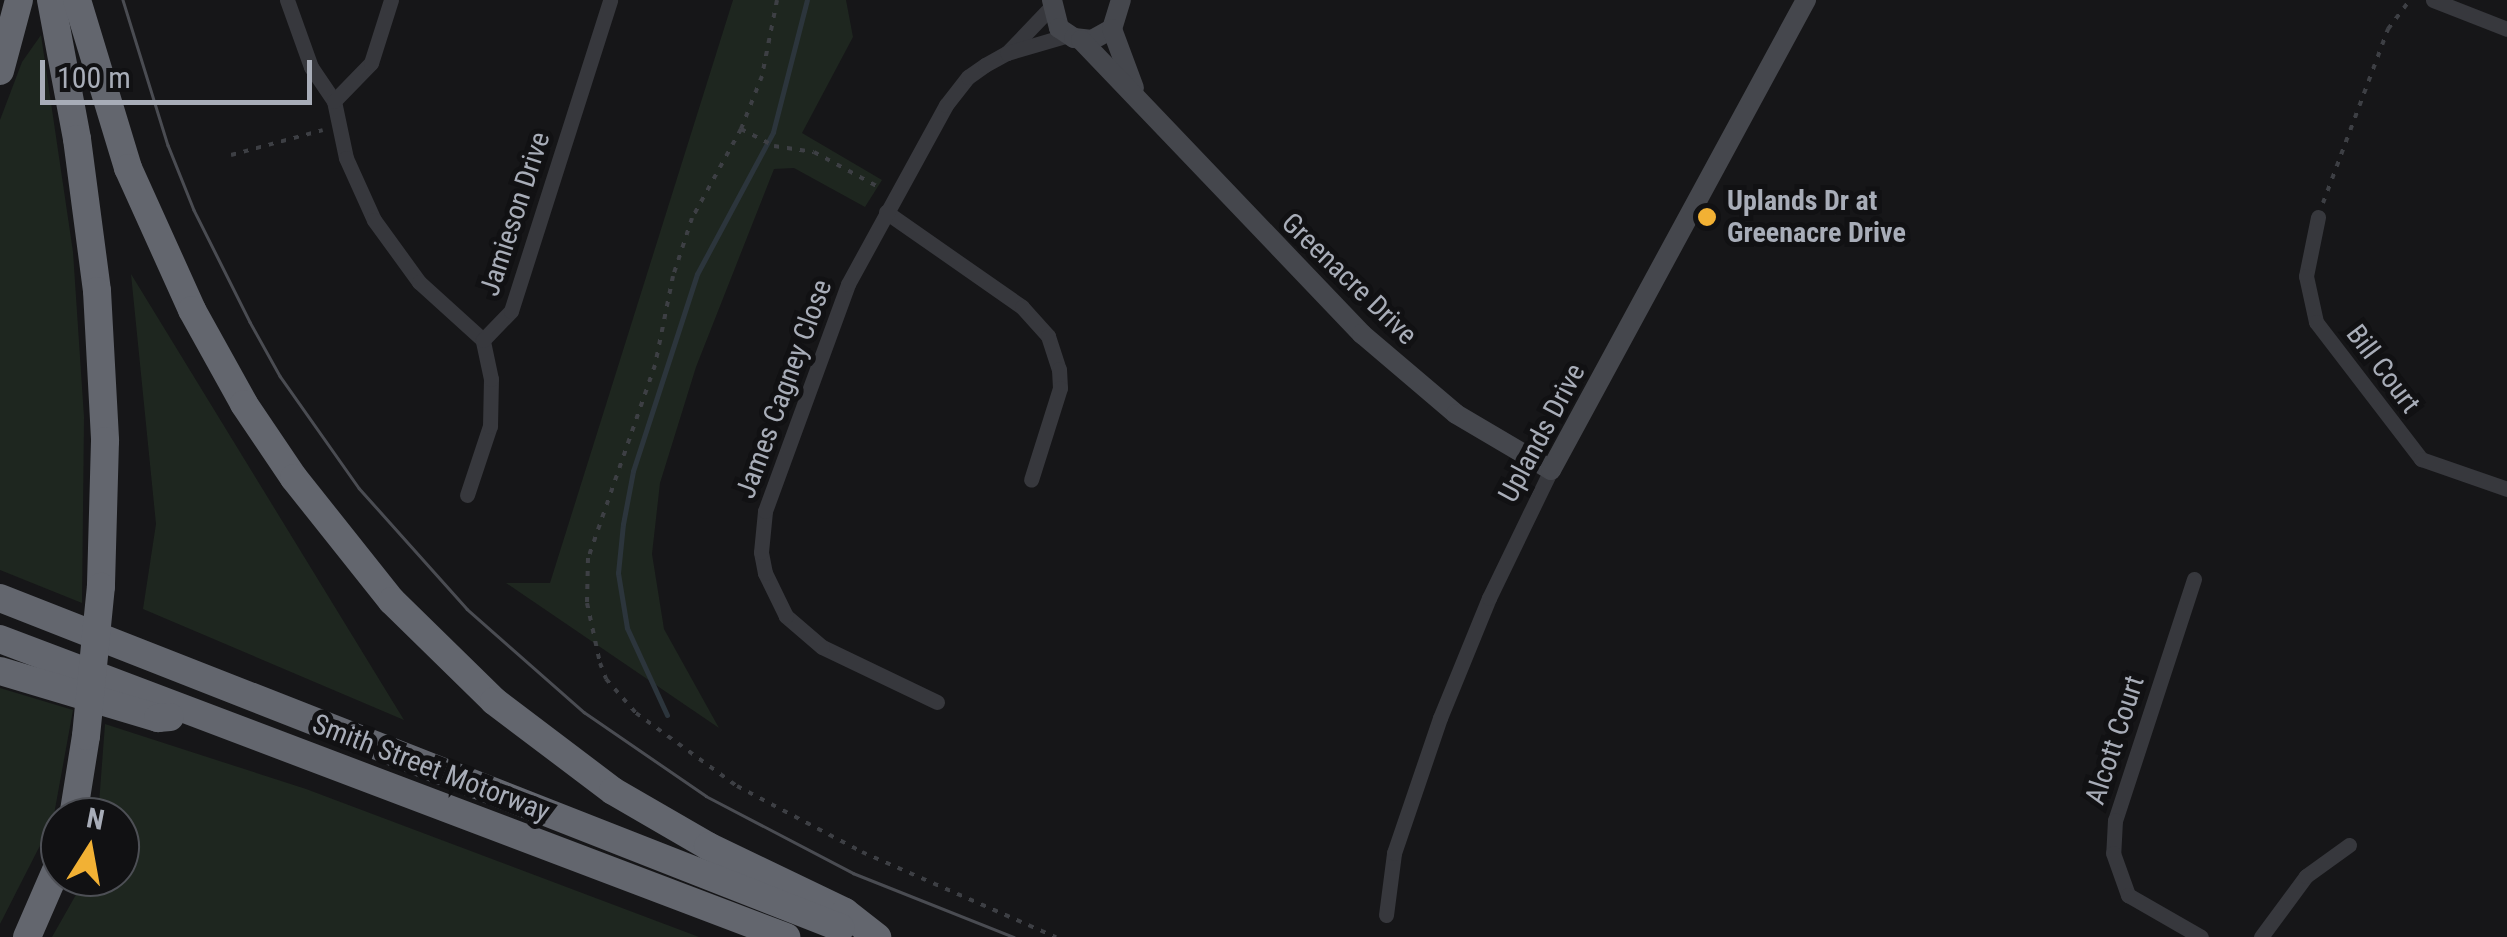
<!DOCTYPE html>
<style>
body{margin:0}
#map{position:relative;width:2507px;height:937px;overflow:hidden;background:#161618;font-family:"Roboto Condensed",sans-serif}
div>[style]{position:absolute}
.green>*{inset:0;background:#1e261f}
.stream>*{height:5px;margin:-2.5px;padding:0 2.5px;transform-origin:2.5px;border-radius:2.5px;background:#2c353c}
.path>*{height:4px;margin-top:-2px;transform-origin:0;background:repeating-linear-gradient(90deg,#3d3f44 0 5px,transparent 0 13px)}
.street>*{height:15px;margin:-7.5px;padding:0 7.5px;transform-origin:7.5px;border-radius:7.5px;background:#37383d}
.secondary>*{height:20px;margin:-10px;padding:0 10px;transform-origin:10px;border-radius:10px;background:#45474d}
.highway>*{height:28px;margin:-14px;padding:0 14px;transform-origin:14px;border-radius:14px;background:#63666e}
.tram>*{height:2.5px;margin:-1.25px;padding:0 1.25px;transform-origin:1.25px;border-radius:1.25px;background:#4a4c52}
.highway-bridge>*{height:28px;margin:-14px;padding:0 14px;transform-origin:14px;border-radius:14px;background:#63666e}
.dots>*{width:28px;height:28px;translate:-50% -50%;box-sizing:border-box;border:5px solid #111113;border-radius:50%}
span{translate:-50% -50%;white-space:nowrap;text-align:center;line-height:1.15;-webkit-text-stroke:10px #111113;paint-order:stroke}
.poi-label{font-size:28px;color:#a8adb8;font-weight:700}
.left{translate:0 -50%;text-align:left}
.street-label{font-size:28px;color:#a8adb8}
.north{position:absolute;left:40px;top:797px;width:100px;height:100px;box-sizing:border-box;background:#111113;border:2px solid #4d4f55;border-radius:50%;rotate:11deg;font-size:28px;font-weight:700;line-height:40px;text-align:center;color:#a8adb8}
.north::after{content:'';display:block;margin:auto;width:35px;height:45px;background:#f2b134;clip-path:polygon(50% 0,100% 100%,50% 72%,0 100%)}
.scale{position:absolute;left:40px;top:60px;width:272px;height:45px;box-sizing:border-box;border:5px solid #a8adb8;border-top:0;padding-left:12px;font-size:30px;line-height:35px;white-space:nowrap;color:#a8adb8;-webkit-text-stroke:8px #111113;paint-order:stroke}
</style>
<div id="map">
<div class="green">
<i style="clip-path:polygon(733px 0,846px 0,853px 37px,802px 133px,882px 180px,865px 207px,794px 168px,774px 169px,696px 367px,660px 483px,652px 554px,664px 629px,719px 728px,506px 583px,550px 583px)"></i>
<i style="clip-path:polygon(41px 35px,73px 252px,84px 417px,82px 603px,0 570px,0 120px,22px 62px)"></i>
<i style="clip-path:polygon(131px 274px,404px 720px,143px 609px,156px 524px)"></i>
<i style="clip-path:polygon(0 688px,73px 710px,53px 820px,0 924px)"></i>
<i style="clip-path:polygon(105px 724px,306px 789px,699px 937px,52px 937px,86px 877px,120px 877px,120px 817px,98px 817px)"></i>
</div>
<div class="stream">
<i style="left:667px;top:715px;width:96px;rotate:-114.7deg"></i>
<i style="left:627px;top:628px;width:56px;rotate:-99.3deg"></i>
<i style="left:618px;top:573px;width:49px;rotate:-84.2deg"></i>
<i style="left:623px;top:524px;width:54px;rotate:-79.3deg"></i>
<i style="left:633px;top:471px;width:207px;rotate:-72deg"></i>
<i style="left:697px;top:274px;width:161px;rotate:-61.8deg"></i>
<i style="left:773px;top:132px;width:136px;rotate:-75.6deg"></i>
</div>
<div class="path">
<i style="left:777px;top:0;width:77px;rotate:101.2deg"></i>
<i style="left:762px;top:76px;width:57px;rotate:111.6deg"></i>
<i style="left:741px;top:129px;width:102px;rotate:118.8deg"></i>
<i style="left:692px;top:218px;width:61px;rotate:108.1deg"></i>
<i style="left:673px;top:276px;width:91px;rotate:101.4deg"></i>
<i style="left:655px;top:365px;width:204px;rotate:109.1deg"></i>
<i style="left:588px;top:558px;width:45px;rotate:91.3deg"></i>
<i style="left:587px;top:603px;width:61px;rotate:77.8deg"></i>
<i style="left:600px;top:663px;width:17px;rotate:69deg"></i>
<i style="left:606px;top:679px;width:45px;rotate:48.6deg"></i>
<i style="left:636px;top:713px;width:125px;rotate:35.9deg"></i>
<i style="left:737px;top:786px;width:141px;rotate:27.8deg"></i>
<i style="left:862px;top:852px;width:212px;rotate:23.7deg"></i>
<i style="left:741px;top:129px;width:37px;rotate:27deg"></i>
<i style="left:774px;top:146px;width:40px;rotate:8.5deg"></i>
<i style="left:814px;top:152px;width:77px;rotate:28.6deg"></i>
<i style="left:231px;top:155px;width:95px;rotate:-15.2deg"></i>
<i style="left:2323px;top:203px;width:186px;rotate:-69.5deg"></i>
<i style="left:2388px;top:29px;width:36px;rotate:-53deg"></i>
</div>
<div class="street">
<i style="left:287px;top:0;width:71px;rotate:70.3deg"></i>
<i style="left:311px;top:67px;width:41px;rotate:55.9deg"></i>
<i style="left:334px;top:101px;width:58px;rotate:78.1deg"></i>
<i style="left:346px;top:158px;width:68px;rotate:65.7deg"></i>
<i style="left:374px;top:220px;width:77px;rotate:54deg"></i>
<i style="left:419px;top:282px;width:86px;rotate:42.2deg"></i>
<i style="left:2433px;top:0;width:79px;rotate:21.4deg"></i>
<i style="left:1007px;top:53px;width:64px;rotate:-46.3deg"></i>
<i style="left:334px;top:101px;width:53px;rotate:-45.8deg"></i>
<i style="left:371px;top:63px;width:66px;rotate:-72.4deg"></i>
<i style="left:886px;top:212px;width:166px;rotate:34.9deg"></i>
<i style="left:1022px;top:307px;width:39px;rotate:48deg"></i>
<i style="left:1048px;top:336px;width:35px;rotate:72deg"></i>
<i style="left:1059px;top:369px;width:19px;rotate:87deg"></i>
<i style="left:1060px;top:388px;width:96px;rotate:107.5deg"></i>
<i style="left:2318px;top:217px;width:60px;rotate:101.5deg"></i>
<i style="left:2306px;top:276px;width:47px;rotate:77.7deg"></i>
<i style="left:2316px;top:322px;width:173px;rotate:52.5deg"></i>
<i style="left:2421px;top:459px;width:91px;rotate:19.2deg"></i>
<i style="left:467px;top:495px;width:73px;rotate:-71.6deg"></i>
<i style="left:490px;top:426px;width:47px;rotate:-88.8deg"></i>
<i style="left:491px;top:379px;width:40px;rotate:-102deg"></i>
<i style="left:483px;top:340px;width:40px;rotate:-46deg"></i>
<i style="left:511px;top:311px;width:326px;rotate:-72.3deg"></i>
<i style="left:2194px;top:579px;width:254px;rotate:108.1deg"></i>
<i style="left:2115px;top:820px;width:33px;rotate:93deg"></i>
<i style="left:2113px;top:853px;width:45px;rotate:70.3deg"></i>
<i style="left:2128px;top:895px;width:84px;rotate:29.9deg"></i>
<i style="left:937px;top:702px;width:127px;rotate:-154.4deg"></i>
<i style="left:822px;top:647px;width:48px;rotate:-139.3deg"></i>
<i style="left:786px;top:616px;width:48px;rotate:-116deg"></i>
<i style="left:765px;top:573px;width:21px;rotate:-101deg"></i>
<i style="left:761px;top:552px;width:41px;rotate:-84.4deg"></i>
<i style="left:765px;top:511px;width:242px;rotate:-69.9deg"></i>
<i style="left:848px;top:284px;width:204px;rotate:-61.3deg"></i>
<i style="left:946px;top:105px;width:36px;rotate:-52deg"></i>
<i style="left:968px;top:77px;width:21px;rotate:-35deg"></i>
<i style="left:985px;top:65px;width:25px;rotate:-29deg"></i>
<i style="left:1007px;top:53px;width:64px;rotate:-16.4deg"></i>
<i style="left:1386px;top:915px;width:63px;rotate:-82.6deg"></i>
<i style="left:1394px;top:853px;width:143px;rotate:-71.2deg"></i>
<i style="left:1440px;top:718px;width:130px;rotate:-67.8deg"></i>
<i style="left:1489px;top:598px;width:142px;rotate:-64.2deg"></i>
<i style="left:2261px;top:937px;width:76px;rotate:-53.6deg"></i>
<i style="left:2306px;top:876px;width:53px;rotate:-35.8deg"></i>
</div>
<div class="secondary">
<i style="left:1052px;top:0;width:29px;rotate:76deg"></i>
<i style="left:1059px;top:28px;width:18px;rotate:34deg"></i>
<i style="left:1074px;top:38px;width:18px;rotate:6deg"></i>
<i style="left:1092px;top:40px;width:23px;rotate:-29deg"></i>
<i style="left:1112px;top:29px;width:30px;rotate:-73deg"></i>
<i style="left:1112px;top:29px;width:63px;rotate:69.6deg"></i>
<i style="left:1081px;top:40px;width:407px;rotate:46.3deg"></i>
<i style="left:1362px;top:334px;width:123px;rotate:40.4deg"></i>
<i style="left:1456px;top:414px;width:110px;rotate:30.5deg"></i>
<i style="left:1551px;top:470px;width:535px;rotate:-61.52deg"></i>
</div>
<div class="highway">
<i style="left:51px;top:0;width:141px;rotate:79.4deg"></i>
<i style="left:77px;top:139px;width:153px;rotate:82.5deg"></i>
<i style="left:97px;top:291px;width:150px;rotate:86.9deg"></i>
<i style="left:105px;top:441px;width:146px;rotate:91.6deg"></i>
<i style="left:77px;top:0;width:176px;rotate:73.1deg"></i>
<i style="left:128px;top:168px;width:156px;rotate:65.7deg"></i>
<i style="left:192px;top:310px;width:107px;rotate:61deg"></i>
<i style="left:244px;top:404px;width:89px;rotate:56deg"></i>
<i style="left:294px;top:478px;width:157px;rotate:51.5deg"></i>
<i style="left:392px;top:601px;width:143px;rotate:44.4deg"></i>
<i style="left:494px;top:701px;width:149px;rotate:37.1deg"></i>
<i style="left:613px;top:791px;width:110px;rotate:30.1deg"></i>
<i style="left:708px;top:846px;width:152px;rotate:25.7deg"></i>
<i style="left:845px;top:912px;width:41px;rotate:38deg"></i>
<i style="left:0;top:71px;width:73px;rotate:-75deg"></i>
<i style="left:0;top:598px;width:903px;rotate:21.42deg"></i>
<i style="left:0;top:639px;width:841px;rotate:20.76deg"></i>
<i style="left:0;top:671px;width:165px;rotate:16.6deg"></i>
<i style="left:158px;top:718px;width:12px;rotate:-5deg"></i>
<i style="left:73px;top:817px;width:82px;rotate:-80.9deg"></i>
<i style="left:27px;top:937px;width:83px;rotate:-66.5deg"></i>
</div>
<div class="tram">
<i style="left:123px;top:0;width:152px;rotate:72.8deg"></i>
<i style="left:168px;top:145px;width:70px;rotate:68.2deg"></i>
<i style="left:194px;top:210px;width:125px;rotate:63.4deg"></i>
<i style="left:250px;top:322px;width:62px;rotate:60.9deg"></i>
<i style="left:280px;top:376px;width:137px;rotate:54.8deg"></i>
<i style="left:359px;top:488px;width:162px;rotate:48.2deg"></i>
<i style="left:467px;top:609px;width:156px;rotate:41.4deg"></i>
<i style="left:584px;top:712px;width:148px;rotate:34.5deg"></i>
<i style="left:706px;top:796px;width:166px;rotate:27.6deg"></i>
<i style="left:853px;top:873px;width:173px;rotate:21.7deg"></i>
</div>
<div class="highway-bridge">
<i style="left:86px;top:736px;width:150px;rotate:-84.3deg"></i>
</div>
<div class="dots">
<i style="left:1707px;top:217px;background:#f2b134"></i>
</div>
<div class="poi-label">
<span class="left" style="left:1727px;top:217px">Uplands Dr at<br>Greenacre Drive</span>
</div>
<div class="street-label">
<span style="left:515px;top:214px;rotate:-72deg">Jamieson Drive</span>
<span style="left:1349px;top:279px;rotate:44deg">Greenacre Drive</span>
<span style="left:2383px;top:369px;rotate:53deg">Bill Court</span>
<span style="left:784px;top:389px;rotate:-70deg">James Cagney Close</span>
<span style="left:1542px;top:433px;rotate:-62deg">Uplands Drive</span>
<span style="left:2115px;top:740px;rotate:-72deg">Alcott Court</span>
<span style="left:431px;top:768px;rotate:21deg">Smith Street Motorway</span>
</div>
<div class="north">N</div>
<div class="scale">100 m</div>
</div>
